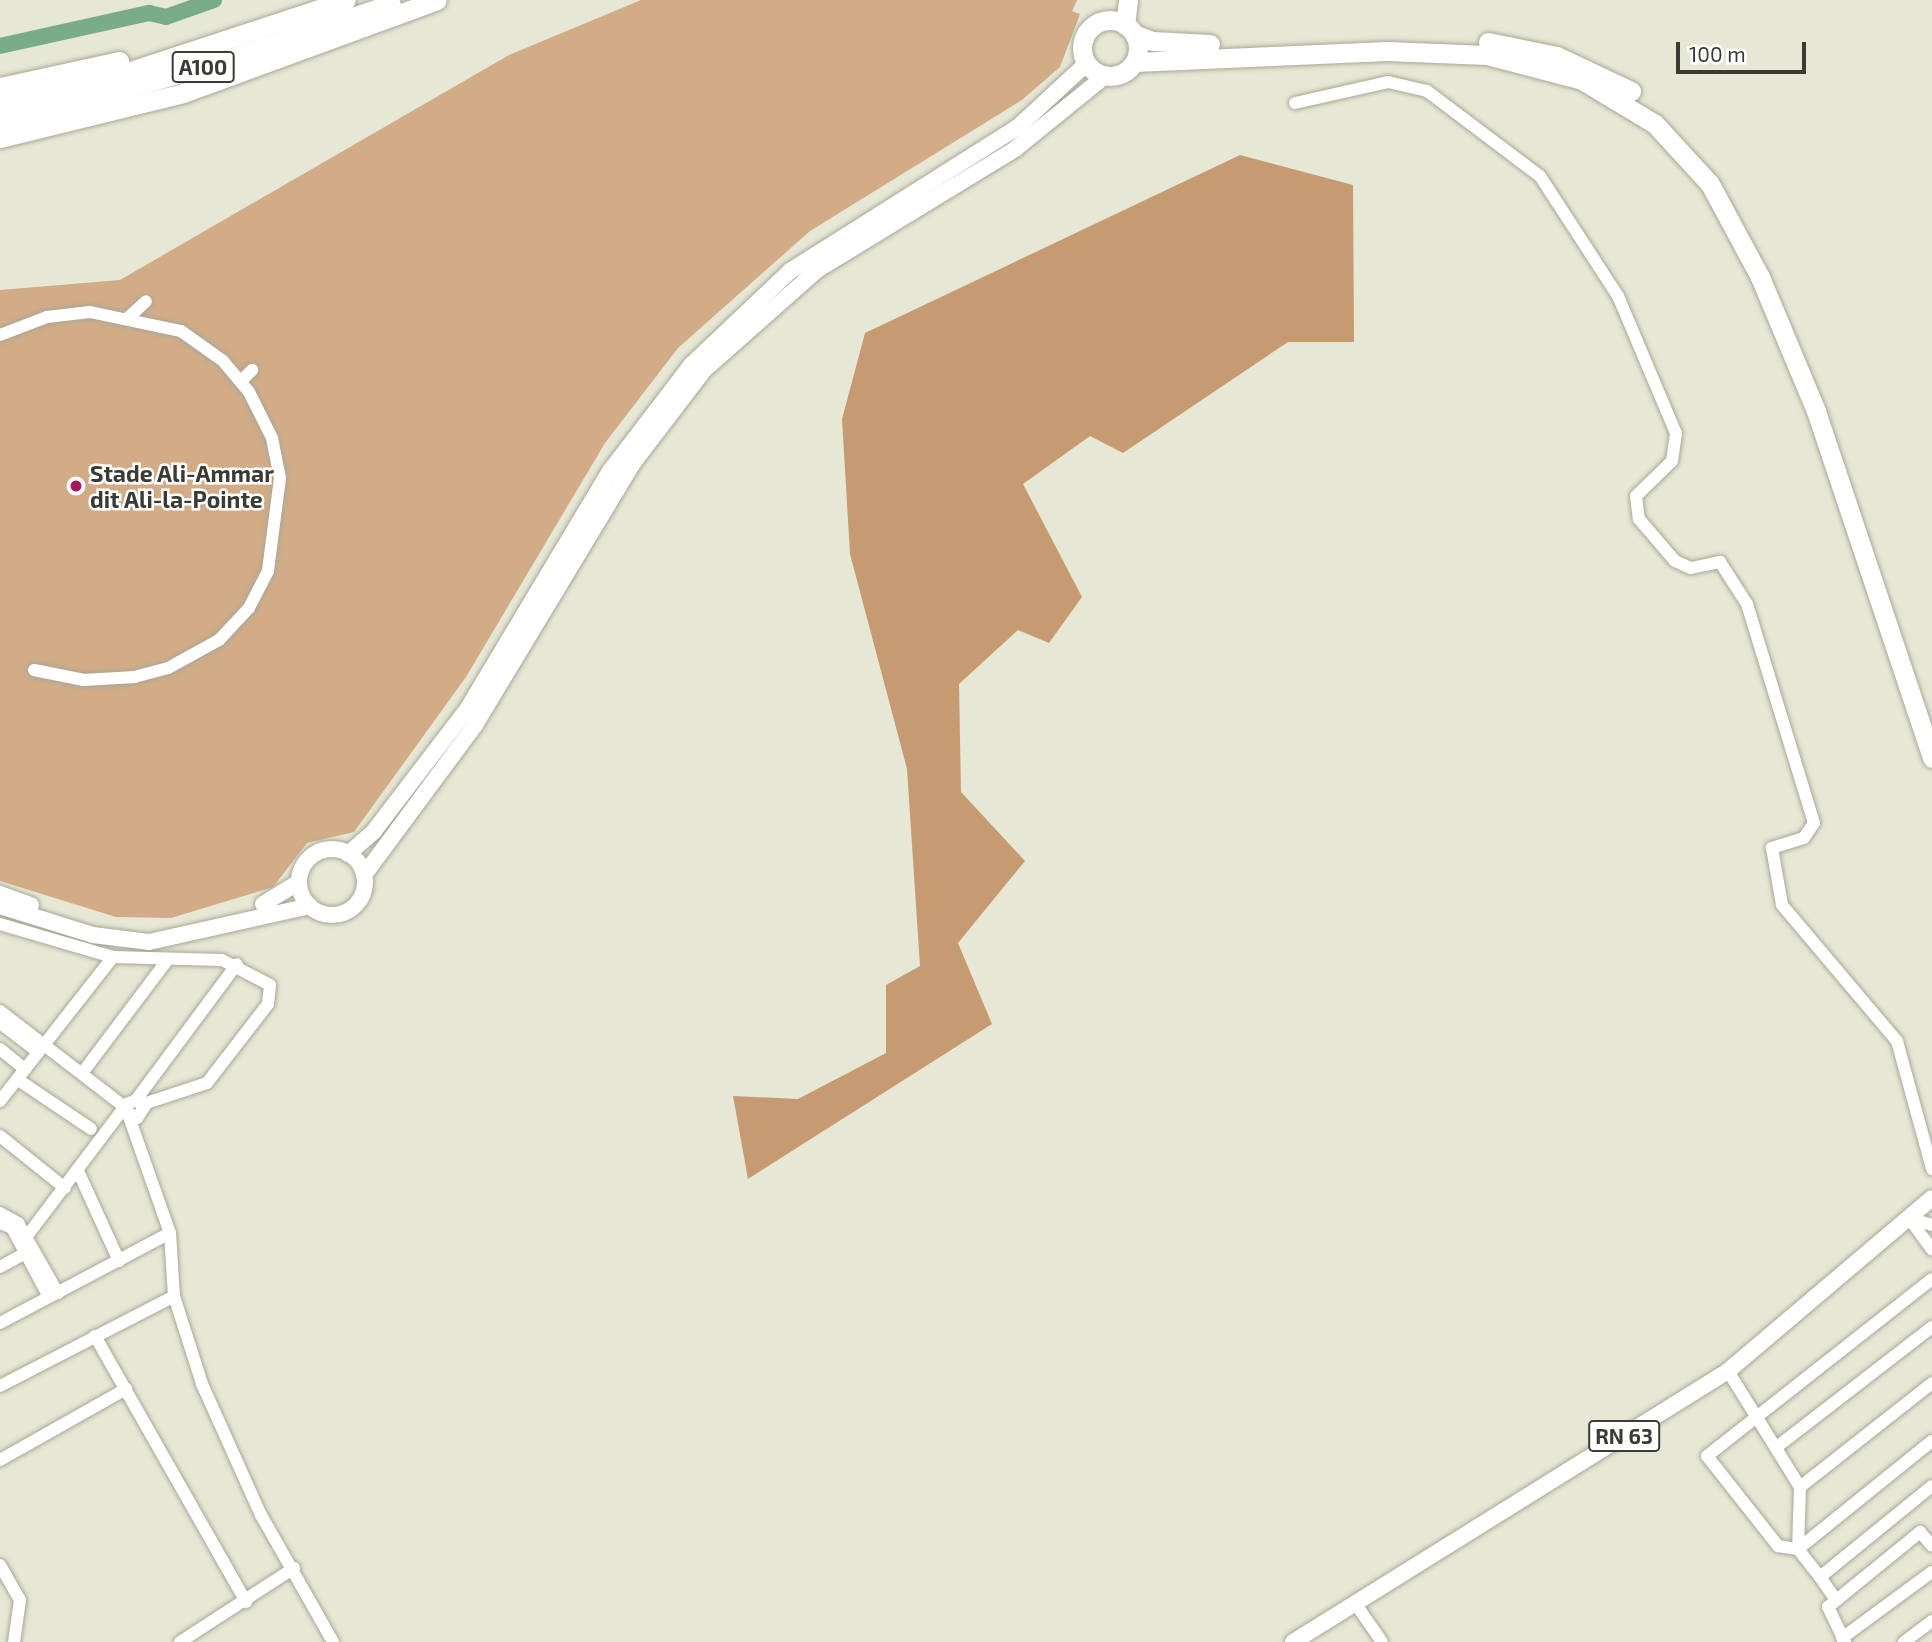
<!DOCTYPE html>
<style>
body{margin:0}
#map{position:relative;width:1932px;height:1642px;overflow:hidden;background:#e6e7d4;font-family:"Exo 2",sans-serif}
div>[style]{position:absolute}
.green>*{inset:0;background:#d2ac87}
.forest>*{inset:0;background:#c69b71}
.river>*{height:16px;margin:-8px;padding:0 8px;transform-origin:8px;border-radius:8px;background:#79ac88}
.roads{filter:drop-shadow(0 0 2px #a8a897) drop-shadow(0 0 2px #a8a897)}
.minor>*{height:12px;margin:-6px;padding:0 6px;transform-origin:6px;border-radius:6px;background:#fff}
.major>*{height:16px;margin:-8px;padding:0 8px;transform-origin:8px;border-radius:8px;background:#fff}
.major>.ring{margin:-8px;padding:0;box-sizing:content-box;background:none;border:16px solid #fff;border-radius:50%}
.highway>*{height:19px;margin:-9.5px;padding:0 9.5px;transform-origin:9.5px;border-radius:9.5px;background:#fff}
.highway>.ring{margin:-9.5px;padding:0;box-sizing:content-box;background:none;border:19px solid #fff;border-radius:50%}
.dots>*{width:19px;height:19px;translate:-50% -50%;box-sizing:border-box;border:4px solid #fff;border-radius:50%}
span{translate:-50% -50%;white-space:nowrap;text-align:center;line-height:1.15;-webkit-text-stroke:5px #fff;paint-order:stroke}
.shield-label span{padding:2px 5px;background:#fff;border:2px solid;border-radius:5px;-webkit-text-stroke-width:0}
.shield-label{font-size:21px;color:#3a3b33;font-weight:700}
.poi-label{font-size:23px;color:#3a3b33;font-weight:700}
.left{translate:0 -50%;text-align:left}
.scale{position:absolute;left:1676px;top:42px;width:130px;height:32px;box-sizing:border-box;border:4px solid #3a3b33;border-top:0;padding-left:9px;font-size:21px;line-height:24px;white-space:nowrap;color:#3a3b33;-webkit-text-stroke:5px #fff;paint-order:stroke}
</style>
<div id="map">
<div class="green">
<i style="clip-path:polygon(641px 0,1077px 0,1072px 11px,1080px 14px,1060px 67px,1022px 100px,810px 231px,678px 348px,605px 443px,466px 677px,354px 832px,307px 843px,273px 887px,171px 918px,116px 917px,0 881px,0 290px,120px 280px,509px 55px)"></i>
</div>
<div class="forest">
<i style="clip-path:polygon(1240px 155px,1353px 185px,1354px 342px,1288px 342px,1123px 453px,1090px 436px,1023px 484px,1082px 597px,1049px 643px,1018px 630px,959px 684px,961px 792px,1025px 861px,958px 943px,992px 1024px,748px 1179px,733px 1096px,798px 1099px,886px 1053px,886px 985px,920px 966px,907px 769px,850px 554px,842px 419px,865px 333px)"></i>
</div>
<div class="river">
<i style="left:0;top:46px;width:153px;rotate:-12.5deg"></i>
<i style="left:149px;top:13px;width:17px;rotate:13deg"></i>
<i style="left:166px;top:17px;width:51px;rotate:-19.5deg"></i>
</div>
<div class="roads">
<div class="minor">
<i style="left:1295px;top:103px;width:95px;rotate:-12.7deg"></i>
<i style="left:1388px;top:82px;width:40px;rotate:13deg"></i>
<i style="left:1427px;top:91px;width:141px;rotate:37deg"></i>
<i style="left:1540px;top:176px;width:143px;rotate:57deg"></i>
<i style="left:1618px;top:296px;width:149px;rotate:67.1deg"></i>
<i style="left:1676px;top:433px;width:28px;rotate:98deg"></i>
<i style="left:1672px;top:461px;width:50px;rotate:135.8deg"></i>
<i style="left:1636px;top:496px;width:23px;rotate:83deg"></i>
<i style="left:1639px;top:519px;width:55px;rotate:49.4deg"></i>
<i style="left:1675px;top:561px;width:17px;rotate:24deg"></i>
<i style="left:1691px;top:568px;width:30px;rotate:-12deg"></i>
<i style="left:1720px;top:562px;width:50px;rotate:57.3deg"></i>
<i style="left:1747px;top:604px;width:229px;rotate:73deg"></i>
<i style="left:1814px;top:823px;width:18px;rotate:124deg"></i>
<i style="left:1804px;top:838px;width:34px;rotate:163deg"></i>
<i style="left:1772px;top:848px;width:58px;rotate:80deg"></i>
<i style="left:1782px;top:905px;width:178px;rotate:49.8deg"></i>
<i style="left:1897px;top:1041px;width:133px;rotate:74.7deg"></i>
<i style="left:129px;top:317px;width:23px;rotate:-43deg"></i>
<i style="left:0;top:335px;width:50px;rotate:-21deg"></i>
<i style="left:47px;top:317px;width:43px;rotate:-6.6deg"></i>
<i style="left:90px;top:312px;width:93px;rotate:11.8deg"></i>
<i style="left:181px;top:331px;width:52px;rotate:35.5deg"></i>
<i style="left:223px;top:361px;width:40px;rotate:50deg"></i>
<i style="left:249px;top:392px;width:51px;rotate:63.4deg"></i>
<i style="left:272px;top:438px;width:41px;rotate:78.7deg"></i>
<i style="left:280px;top:478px;width:94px;rotate:97.4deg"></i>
<i style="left:268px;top:571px;width:42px;rotate:117.2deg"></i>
<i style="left:249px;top:608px;width:44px;rotate:133.2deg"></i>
<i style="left:219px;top:640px;width:58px;rotate:151.2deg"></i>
<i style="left:168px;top:668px;width:34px;rotate:165deg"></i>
<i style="left:135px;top:677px;width:51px;rotate:176.6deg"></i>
<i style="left:84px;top:680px;width:51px;rotate:-168.7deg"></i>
<i style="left:241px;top:381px;width:16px;rotate:-45deg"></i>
<i style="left:0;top:924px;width:118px;rotate:16.3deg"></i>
<i style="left:113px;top:957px;width:109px;rotate:1.6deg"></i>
<i style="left:222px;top:960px;width:54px;rotate:27.5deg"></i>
<i style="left:270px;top:985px;width:19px;rotate:96deg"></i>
<i style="left:268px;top:1004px;width:100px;rotate:127.7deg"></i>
<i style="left:207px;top:1083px;width:67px;rotate:161.8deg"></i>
<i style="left:0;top:1011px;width:159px;rotate:37.6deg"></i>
<i style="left:0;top:1023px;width:48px;rotate:37.3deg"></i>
<i style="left:0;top:1049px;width:32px;rotate:39deg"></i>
<i style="left:86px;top:1068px;width:136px;rotate:-53deg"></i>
<i style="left:17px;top:1079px;width:89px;rotate:34deg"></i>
<i style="left:136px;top:1100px;width:169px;rotate:-53.4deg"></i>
<i style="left:0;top:1101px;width:183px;rotate:-51.9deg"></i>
<i style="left:128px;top:1114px;width:126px;rotate:70.6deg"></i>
<i style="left:170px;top:1233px;width:63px;rotate:86.4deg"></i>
<i style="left:174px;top:1296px;width:92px;rotate:72.3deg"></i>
<i style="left:202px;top:1384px;width:144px;rotate:65.8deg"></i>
<i style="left:261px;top:1515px;width:146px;rotate:60.4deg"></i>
<i style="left:0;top:1136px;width:83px;rotate:38.7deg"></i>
<i style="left:78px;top:1171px;width:99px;rotate:65.5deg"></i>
<i style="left:0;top:1213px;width:21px;rotate:29deg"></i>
<i style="left:18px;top:1223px;width:81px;rotate:60.3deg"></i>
<i style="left:1909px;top:1218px;width:39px;rotate:54deg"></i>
<i style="left:1909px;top:1218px;width:24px;rotate:17deg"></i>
<i style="left:0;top:1223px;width:13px;rotate:23deg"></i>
<i style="left:12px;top:1228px;width:78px;rotate:61.8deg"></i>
<i style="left:27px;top:1236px;width:166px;rotate:-52.9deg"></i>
<i style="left:127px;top:1104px;width:10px;rotate:-24deg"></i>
<i style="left:136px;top:1100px;width:11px;rotate:41deg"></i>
<i style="left:144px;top:1107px;width:13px;rotate:122deg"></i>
<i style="left:137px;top:1118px;width:13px;rotate:-148deg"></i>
<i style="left:0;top:1267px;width:29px;rotate:-29deg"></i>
<i style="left:1932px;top:1279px;width:286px;rotate:141.8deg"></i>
<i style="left:1707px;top:1456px;width:115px;rotate:51.7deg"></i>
<i style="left:1778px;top:1546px;width:20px;rotate:9deg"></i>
<i style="left:1798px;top:1549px;width:36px;rotate:52deg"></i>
<i style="left:1820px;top:1577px;width:144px;rotate:-39.1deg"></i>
<i style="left:0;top:1323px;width:192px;rotate:-27.9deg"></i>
<i style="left:95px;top:1336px;width:306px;rotate:60.4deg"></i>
<i style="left:1728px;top:1371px;width:137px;rotate:58.2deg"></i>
<i style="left:1800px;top:1487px;width:62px;rotate:91.8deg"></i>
<i style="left:0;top:1386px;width:196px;rotate:-27.3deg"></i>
<i style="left:1778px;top:1446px;width:195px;rotate:-37.7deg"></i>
<i style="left:0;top:1460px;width:145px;rotate:-29.4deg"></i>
<i style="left:1800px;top:1487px;width:168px;rotate:-38.2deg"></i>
<i style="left:1798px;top:1549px;width:172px;rotate:-38.9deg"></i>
<i style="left:0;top:1565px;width:40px;rotate:60.3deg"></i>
<i style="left:20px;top:1600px;width:42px;rotate:98.1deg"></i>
<i style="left:1820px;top:1577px;width:28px;rotate:55deg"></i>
<i style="left:1355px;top:1603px;width:47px;rotate:55.3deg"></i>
<i style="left:1842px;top:1638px;width:112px;rotate:-36.3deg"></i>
<i style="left:180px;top:1642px;width:136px;rotate:-33deg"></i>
<i style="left:1845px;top:1642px;width:39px;rotate:-116deg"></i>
<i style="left:1828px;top:1607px;width:119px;rotate:-39.2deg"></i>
<i style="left:1920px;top:1532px;width:18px;rotate:49deg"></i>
<i style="left:1904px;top:1642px;width:35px;rotate:-37deg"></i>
</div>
<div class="major">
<i class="ring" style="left:299px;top:849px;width:50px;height:50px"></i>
<i style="left:348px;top:854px;width:35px;rotate:-41deg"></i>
<i style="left:374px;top:831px;width:155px;rotate:-52.6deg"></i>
<i style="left:468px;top:708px;width:276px;rotate:-59.1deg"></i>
<i style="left:610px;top:471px;width:133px;rotate:-52.6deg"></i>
<i style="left:691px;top:365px;width:137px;rotate:-43.5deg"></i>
<i style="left:790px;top:271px;width:270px;rotate:-32.3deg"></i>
<i style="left:1018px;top:127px;width:93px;rotate:-42.8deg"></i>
<i style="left:364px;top:875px;width:187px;rotate:-53.5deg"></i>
<i style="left:475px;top:725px;width:306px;rotate:-58.9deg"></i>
<i style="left:633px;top:463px;width:117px;rotate:-52.6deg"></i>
<i style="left:704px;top:370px;width:151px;rotate:-41.5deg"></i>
<i style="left:817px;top:270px;width:232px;rotate:-31.4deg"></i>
<i style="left:1015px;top:149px;width:116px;rotate:-39deg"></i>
<i style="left:0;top:894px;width:33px;rotate:20deg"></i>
<i style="left:263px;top:904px;width:42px;rotate:-31.4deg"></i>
<i style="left:0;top:906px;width:97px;rotate:17.3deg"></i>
<i style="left:93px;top:935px;width:56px;rotate:7.1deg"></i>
<i style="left:149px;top:942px;width:165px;rotate:-12.6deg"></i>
<i style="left:1293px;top:1642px;width:513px;rotate:-31.92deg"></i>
<i style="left:1728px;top:1371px;width:267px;rotate:-40.3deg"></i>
</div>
<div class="highway">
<i class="ring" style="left:1082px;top:20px;width:37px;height:37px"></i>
<i style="left:1125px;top:25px;width:25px;rotate:-83deg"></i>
<i style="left:1134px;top:34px;width:19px;rotate:21deg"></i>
<i style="left:1152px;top:41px;width:58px;rotate:3deg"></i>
<i style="left:1488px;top:42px;width:70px;rotate:11.5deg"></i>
<i style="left:1557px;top:56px;width:82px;rotate:25.3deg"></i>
<i style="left:1135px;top:62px;width:252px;rotate:-2.5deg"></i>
<i style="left:1387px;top:51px;width:100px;rotate:2.3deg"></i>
<i style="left:1487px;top:55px;width:98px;rotate:14.7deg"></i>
<i style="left:1582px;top:80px;width:85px;rotate:31.1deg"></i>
<i style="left:1655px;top:124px;width:81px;rotate:47.5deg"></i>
<i style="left:1710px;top:184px;width:106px;rotate:61.7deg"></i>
<i style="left:1760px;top:277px;width:145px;rotate:67.3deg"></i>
<i style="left:1816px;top:411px;width:366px;rotate:71.5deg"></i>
<i style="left:0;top:87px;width:122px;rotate:-12.3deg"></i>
<i style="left:0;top:104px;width:115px;rotate:-13.6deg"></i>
<i style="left:112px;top:77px;width:246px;rotate:-18.2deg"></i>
<i style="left:0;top:123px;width:215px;rotate:-15.4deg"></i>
<i style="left:207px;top:66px;width:194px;rotate:-18.6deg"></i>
<i style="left:0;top:138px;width:188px;rotate:-13.8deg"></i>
<i style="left:183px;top:93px;width:270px;rotate:-20.1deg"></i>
</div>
</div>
<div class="dots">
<i style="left:76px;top:486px;background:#a61758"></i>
</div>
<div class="shield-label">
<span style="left:203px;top:67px">A100</span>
<span style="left:1624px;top:1436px">RN 63</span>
</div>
<div class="poi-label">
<span class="left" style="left:90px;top:486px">Stade Ali-Ammar<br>dit Ali-la-Pointe</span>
</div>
<div class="scale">100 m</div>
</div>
